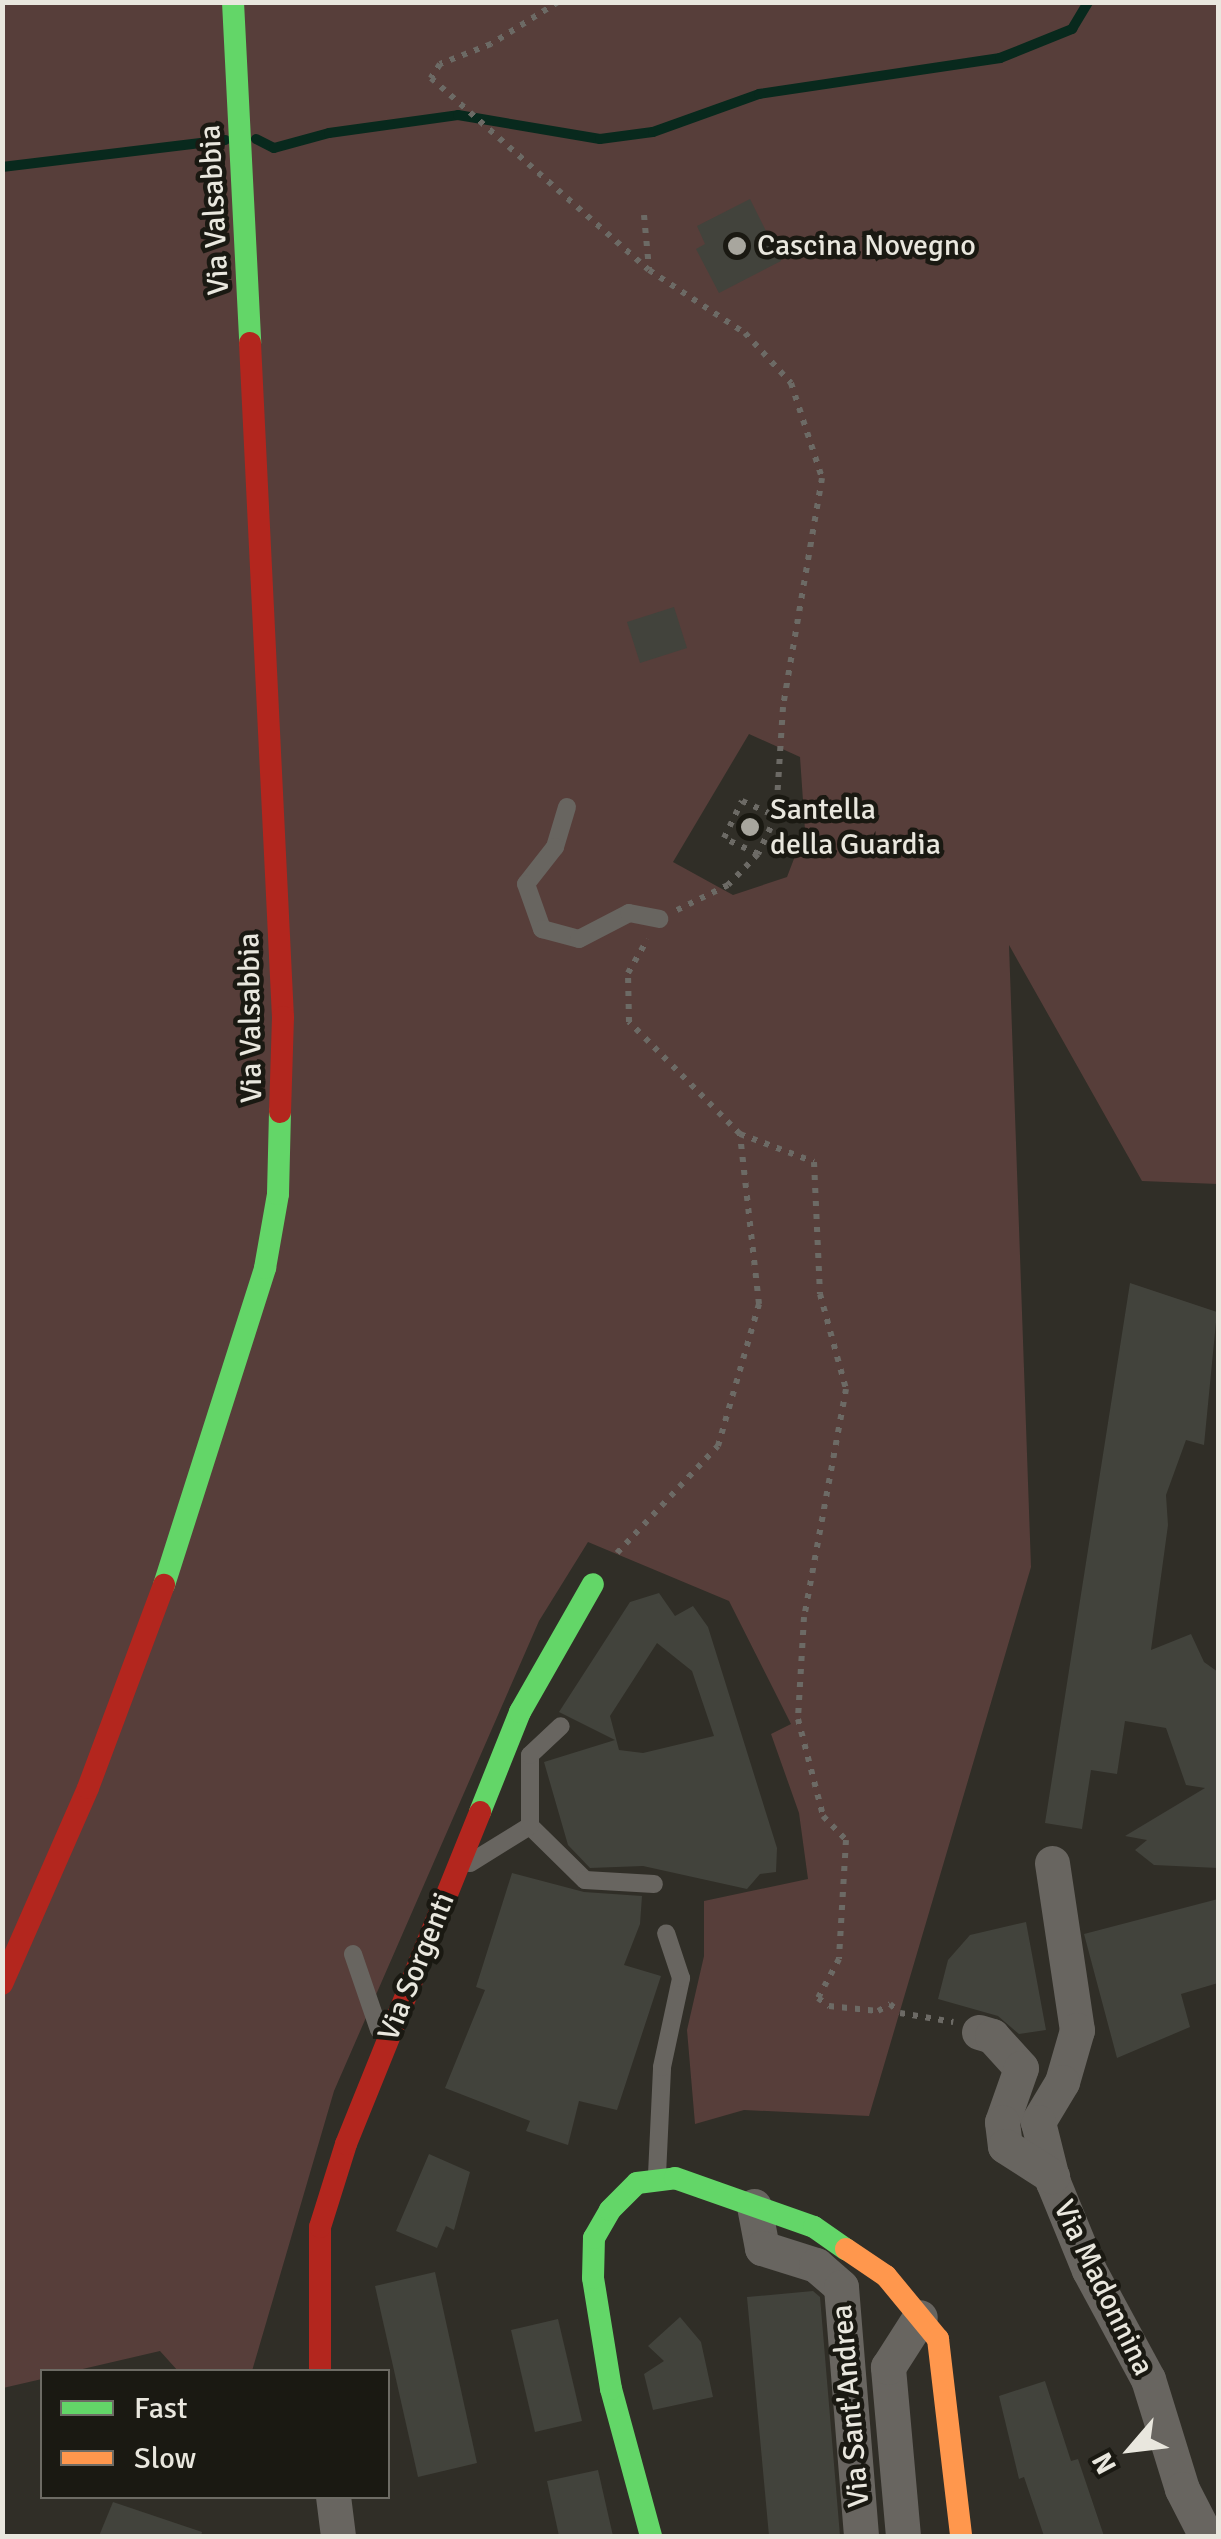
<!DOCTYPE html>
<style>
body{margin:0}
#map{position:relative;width:1221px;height:2539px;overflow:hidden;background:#302e27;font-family:Signika,sans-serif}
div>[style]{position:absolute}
.green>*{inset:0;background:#573e3a}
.stream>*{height:10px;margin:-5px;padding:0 5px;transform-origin:5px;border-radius:5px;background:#08291d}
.building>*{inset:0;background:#42433c}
.path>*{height:6px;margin-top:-3px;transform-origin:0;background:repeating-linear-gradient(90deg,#6c6a65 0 5px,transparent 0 13px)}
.lane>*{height:18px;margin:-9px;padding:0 9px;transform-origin:9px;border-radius:9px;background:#686560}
.street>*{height:35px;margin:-17.5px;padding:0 17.5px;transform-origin:17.5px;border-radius:17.5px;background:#686560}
.fast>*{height:22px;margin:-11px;padding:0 11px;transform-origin:11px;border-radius:11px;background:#63d668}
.slow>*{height:22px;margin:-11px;padding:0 11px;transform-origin:11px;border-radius:11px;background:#ff974d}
.jam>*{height:22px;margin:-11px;padding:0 11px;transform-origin:11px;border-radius:11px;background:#b3261e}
.dots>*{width:28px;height:28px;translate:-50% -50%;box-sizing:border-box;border:5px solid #1a1912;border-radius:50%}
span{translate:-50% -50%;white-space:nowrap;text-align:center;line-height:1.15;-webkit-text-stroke:9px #1a1912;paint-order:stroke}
.street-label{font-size:30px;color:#e9e7de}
.poi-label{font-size:30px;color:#e9e7de}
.left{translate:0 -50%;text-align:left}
.frame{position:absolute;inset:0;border:5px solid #e9e7de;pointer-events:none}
.legend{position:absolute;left:40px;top:2369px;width:350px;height:130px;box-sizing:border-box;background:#1a1912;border:2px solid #6d6b64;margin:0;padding:12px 18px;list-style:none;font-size:30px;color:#e9e7de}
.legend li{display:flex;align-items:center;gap:20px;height:50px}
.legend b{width:50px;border:2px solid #6d6b64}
.north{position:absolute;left:1081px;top:2399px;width:100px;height:100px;-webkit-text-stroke:8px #1a1912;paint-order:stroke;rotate:242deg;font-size:28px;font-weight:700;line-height:40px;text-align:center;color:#e9e7de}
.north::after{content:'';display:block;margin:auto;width:35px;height:45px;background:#e9e7de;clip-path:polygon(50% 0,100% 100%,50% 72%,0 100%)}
</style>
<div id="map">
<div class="green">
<i style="clip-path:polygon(evenodd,2px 3px,1218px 3px,1218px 1184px,1142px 1181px,1009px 945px,1031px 1567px,869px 2116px,744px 2110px,695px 2124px,687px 2030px,704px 1956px,704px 1901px,808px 1879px,799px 1813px,771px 1734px,791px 1724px,729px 1601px,588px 1542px,539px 1621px,334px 2091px,252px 2371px,178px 2371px,160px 2351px,74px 2371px,42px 2372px,42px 2379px,3px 2388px,2px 3px,749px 734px,800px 757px,805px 830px,787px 877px,733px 895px,673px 862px,749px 734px)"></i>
</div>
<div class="stream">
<i style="left:256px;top:139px;width:20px;rotate:27deg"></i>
<i style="left:274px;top:148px;width:57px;rotate:-15.3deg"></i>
<i style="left:329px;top:133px;width:130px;rotate:-7.9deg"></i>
<i style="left:458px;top:115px;width:144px;rotate:9.6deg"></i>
<i style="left:600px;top:139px;width:53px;rotate:-7.5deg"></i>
<i style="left:653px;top:132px;width:113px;rotate:-19.7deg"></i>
<i style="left:759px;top:94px;width:244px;rotate:-8.5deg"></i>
<i style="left:1000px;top:58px;width:78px;rotate:-21.9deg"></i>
<i style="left:1072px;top:29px;width:31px;rotate:-59deg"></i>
<i style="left:2px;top:167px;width:225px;rotate:-6.9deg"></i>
</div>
<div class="building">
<i style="clip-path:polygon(750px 199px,781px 261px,719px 293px,696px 249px,705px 244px,697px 226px)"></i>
<i style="clip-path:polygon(674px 607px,687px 648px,640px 663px,627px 622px)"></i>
<i style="clip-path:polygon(1130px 1283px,1217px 1312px,1204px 1445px,1186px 1440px,1166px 1495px,1168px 1525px,1151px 1650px,1191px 1634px,1204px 1662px,1218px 1672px,1218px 1868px,1154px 1865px,1135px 1850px,1147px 1840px,1125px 1836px,1205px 1788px,1186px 1785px,1166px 1728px,1125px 1721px,1117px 1774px,1091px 1770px,1082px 1829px,1045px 1823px)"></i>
<i style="clip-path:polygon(evenodd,659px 1593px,675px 1616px,693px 1606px,708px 1627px,777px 1848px,776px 1872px,760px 1874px,747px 1889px,643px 1866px,590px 1868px,568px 1845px,544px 1762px,615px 1740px,559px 1712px,630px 1602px,659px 1593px,657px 1643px,692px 1671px,714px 1736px,643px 1753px,619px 1750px,610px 1716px,657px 1643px)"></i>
<i style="clip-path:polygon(512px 1873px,584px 1892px,642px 1896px,640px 1924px,624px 1965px,661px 1976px,617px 2110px,579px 2101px,568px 2145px,526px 2131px,530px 2121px,445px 2088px,485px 1990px,476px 1987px)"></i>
<i style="clip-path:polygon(1218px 1899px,1218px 1983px,1181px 1994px,1190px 2027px,1117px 2058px,1084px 1934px)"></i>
<i style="clip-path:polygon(1026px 1922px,1046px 2030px,1019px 2034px,998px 2016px,938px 1999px,948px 1960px,970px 1935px)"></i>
<i style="clip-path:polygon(429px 2154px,470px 2172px,454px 2230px,446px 2226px,437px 2248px,396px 2231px)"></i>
<i style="clip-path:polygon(435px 2272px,477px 2463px,418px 2477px,375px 2286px)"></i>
<i style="clip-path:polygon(813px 2291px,820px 2297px,840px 2536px,769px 2536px,747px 2297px)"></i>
<i style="clip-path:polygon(680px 2317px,701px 2342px,713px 2397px,653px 2410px,644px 2374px,664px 2361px,648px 2346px)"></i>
<i style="clip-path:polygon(558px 2319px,582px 2421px,535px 2432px,511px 2330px)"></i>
<i style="clip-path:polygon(1045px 2381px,1071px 2461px,1078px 2459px,1104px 2536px,1044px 2536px,1024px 2477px,1019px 2479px,999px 2396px)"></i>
<i style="clip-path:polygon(598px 2470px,613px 2536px,559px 2536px,547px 2481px)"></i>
<i style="clip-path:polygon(113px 2502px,202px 2532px,201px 2536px,99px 2536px)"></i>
</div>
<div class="path">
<i style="left:558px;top:2px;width:79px;rotate:147.9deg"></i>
<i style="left:491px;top:44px;width:55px;rotate:158.6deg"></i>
<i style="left:440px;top:64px;width:17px;rotate:123deg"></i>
<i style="left:431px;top:78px;width:290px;rotate:41.4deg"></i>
<i style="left:649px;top:270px;width:115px;rotate:33.3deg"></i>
<i style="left:745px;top:333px;width:68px;rotate:47.4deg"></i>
<i style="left:791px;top:383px;width:100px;rotate:71.9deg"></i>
<i style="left:822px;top:478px;width:232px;rotate:99.7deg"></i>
<i style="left:783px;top:707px;width:109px;rotate:93.7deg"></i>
<i style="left:776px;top:816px;width:42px;rotate:115.3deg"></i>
<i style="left:758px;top:854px;width:43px;rotate:134.1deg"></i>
<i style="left:728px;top:885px;width:57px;rotate:153.9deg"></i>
<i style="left:644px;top:215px;width:54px;rotate:84.7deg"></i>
<i style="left:758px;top:854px;width:38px;rotate:-155deg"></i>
<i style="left:724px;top:838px;width:41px;rotate:-64.1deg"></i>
<i style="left:742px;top:801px;width:37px;rotate:24deg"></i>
<i style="left:740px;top:1134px;width:79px;rotate:20.7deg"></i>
<i style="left:814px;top:1162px;width:132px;rotate:87.4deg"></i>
<i style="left:820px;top:1294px;width:98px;rotate:74.7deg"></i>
<i style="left:846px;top:1389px;width:232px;rotate:100.4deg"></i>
<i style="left:804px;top:1617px;width:102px;rotate:93.4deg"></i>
<i style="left:798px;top:1719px;width:100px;rotate:75.5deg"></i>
<i style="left:823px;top:1816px;width:33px;rotate:46deg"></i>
<i style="left:846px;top:1840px;width:119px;rotate:93.4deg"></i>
<i style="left:839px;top:1959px;width:44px;rotate:118.3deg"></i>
<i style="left:818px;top:1998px;width:14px;rotate:36deg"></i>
<i style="left:829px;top:2006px;width:49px;rotate:5.8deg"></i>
<i style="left:878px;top:2011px;width:14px;rotate:-30deg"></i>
<i style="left:890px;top:2004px;width:13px;rotate:42deg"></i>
<i style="left:900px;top:2013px;width:54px;rotate:9.6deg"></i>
<i style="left:617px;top:1553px;width:147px;rotate:-46.7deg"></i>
<i style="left:718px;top:1446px;width:148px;rotate:-73.9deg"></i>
<i style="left:759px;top:1304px;width:171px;rotate:-96.4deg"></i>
<i style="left:740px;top:1134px;width:158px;rotate:-134.7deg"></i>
<i style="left:629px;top:1022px;width:49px;rotate:-91.2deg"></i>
<i style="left:628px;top:973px;width:39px;rotate:-60deg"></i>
</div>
<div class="lane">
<i style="left:567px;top:807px;width:42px;rotate:106.7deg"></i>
<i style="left:555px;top:847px;width:47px;rotate:128.1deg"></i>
<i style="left:526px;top:884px;width:48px;rotate:70.4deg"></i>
<i style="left:542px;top:929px;width:38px;rotate:15deg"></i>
<i style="left:579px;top:939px;width:56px;rotate:-27.5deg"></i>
<i style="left:629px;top:913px;width:31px;rotate:11deg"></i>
<i style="left:530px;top:1826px;width:77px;rotate:44.5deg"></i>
<i style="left:585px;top:1880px;width:69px;rotate:3.3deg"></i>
<i style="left:470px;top:1863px;width:70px;rotate:-31.7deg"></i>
<i style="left:530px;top:1826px;width:71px;rotate:-90deg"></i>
<i style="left:530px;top:1755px;width:42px;rotate:-43.1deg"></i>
<i style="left:353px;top:1954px;width:80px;rotate:71.1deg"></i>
<i style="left:657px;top:2175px;width:108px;rotate:-87.3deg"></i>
<i style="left:662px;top:2067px;width:91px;rotate:-77.9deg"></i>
<i style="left:681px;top:1978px;width:47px;rotate:-108.4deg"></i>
</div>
<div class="street">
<i style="left:1052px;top:1863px;width:169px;rotate:81.5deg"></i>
<i style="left:1077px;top:2030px;width:54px;rotate:106.1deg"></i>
<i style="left:1062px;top:2082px;width:47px;rotate:121deg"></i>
<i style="left:1038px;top:2122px;width:62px;rotate:76deg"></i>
<i style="left:1053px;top:2182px;width:95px;rotate:67.8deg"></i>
<i style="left:1089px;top:2270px;width:124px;rotate:61.6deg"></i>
<i style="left:1148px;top:2379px;width:115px;rotate:72.8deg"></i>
<i style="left:1182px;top:2489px;width:53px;rotate:62.9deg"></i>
<i style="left:979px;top:2032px;width:14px;rotate:17deg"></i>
<i style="left:992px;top:2036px;width:43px;rotate:47.8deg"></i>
<i style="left:1021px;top:2068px;width:57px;rotate:109.4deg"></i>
<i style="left:1002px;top:2122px;width:24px;rotate:83deg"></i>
<i style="left:1005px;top:2146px;width:56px;rotate:32.6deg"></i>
<i style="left:754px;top:2206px;width:43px;rotate:79.2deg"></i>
<i style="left:762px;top:2248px;width:57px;rotate:17.5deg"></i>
<i style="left:816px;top:2265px;width:33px;rotate:41deg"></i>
<i style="left:841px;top:2287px;width:250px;rotate:85.4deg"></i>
<i style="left:333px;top:2496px;width:40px;rotate:82.9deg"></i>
<i style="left:903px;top:2536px;width:170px;rotate:-95.1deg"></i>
<i style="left:888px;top:2367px;width:59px;rotate:-57.4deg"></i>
</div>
<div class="fast">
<i style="left:233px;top:2px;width:341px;rotate:87.1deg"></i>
<i style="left:164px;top:1585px;width:333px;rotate:-72.3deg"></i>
<i style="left:265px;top:1268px;width:75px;rotate:-80deg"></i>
<i style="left:278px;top:1194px;width:82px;rotate:-88.6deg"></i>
<i style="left:480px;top:1812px;width:108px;rotate:-68.2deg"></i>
<i style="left:520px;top:1712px;width:147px;rotate:-60.3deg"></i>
<i style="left:651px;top:2536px;width:152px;rotate:-105.2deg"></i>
<i style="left:611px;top:2389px;width:112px;rotate:-99.2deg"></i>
<i style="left:593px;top:2278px;width:40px;rotate:-88.6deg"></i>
<i style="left:594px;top:2238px;width:32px;rotate:-60deg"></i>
<i style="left:610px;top:2210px;width:38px;rotate:-45deg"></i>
<i style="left:637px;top:2183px;width:38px;rotate:-7deg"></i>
<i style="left:675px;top:2178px;width:147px;rotate:19.4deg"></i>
<i style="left:814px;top:2227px;width:39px;rotate:35deg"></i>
</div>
<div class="slow">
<i style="left:846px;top:2249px;width:48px;rotate:34deg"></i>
<i style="left:886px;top:2276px;width:82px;rotate:50.5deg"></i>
<i style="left:938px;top:2339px;width:198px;rotate:83.3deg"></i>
</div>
<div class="jam">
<i style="left:250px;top:343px;width:675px;rotate:87.2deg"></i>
<i style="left:283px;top:1017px;width:95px;rotate:91.8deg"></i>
<i style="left:2px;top:1984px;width:214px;rotate:-66.3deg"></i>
<i style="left:88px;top:1788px;width:217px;rotate:-69.5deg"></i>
<i style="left:320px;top:2372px;width:145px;rotate:-90deg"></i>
<i style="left:320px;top:2227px;width:87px;rotate:-72.6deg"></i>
<i style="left:346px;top:2144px;width:358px;rotate:-68deg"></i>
</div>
<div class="dots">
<i style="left:737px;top:246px;background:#a8a69e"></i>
<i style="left:750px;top:827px;background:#a8a69e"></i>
</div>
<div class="street-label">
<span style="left:215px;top:210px;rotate:-93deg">Via Valsabbia</span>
<span style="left:251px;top:1018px;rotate:-91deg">Via Valsabbia</span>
<span style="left:417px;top:1967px;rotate:-68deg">Via Sorgenti</span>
<span style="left:1103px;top:2288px;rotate:64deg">Via Madonnina</span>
<span style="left:851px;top:2406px;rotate:-95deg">Via Sant'Andrea</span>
</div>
<div class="poi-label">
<span class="left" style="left:757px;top:246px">Cascina Novegno</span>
<span class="left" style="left:770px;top:827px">Santella<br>della Guardia</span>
</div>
<div class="frame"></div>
<ul class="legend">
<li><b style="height:12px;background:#63d668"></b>Fast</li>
<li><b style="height:12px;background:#ff974d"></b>Slow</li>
</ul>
<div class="north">N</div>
</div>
